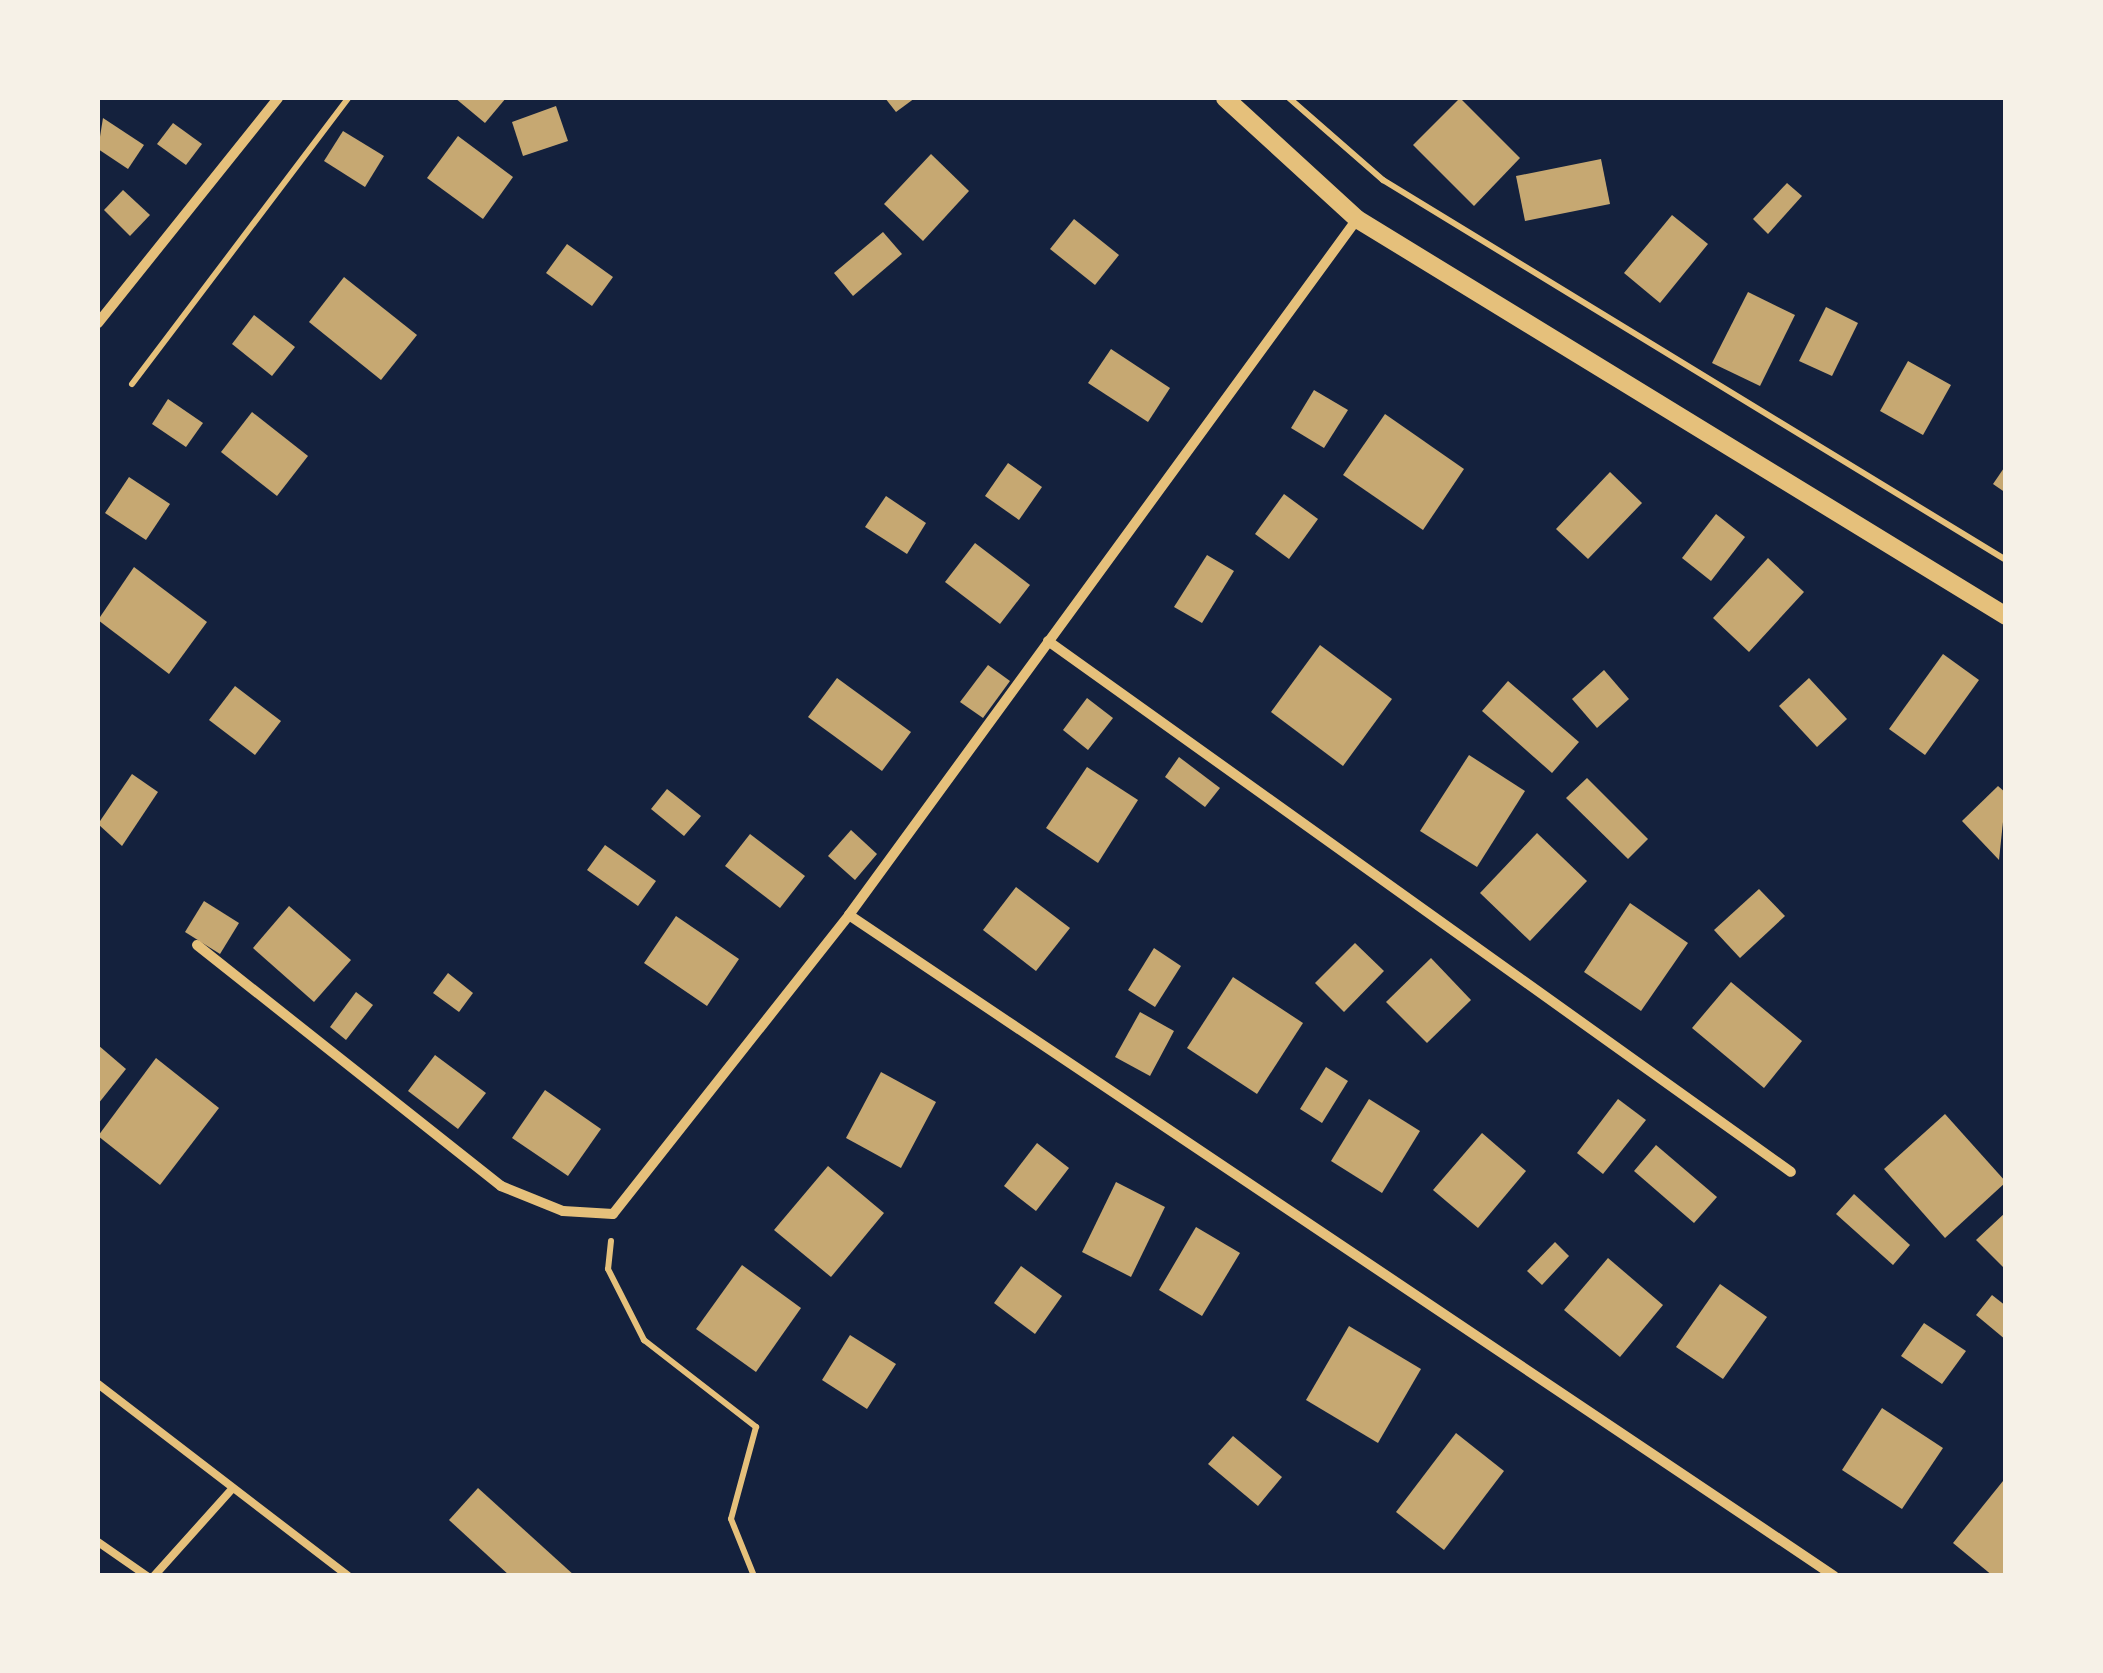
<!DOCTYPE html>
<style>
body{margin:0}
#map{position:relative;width:2103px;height:1673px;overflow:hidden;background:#14213d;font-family:Overpass,sans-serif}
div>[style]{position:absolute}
.building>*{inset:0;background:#c6a872}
.path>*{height:6px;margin:-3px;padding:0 3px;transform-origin:3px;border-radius:3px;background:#e5c07b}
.service>*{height:8px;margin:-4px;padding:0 4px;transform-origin:4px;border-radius:4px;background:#e5c07b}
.minor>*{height:10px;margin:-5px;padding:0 5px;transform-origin:5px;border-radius:5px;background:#e5c07b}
.tertiary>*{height:18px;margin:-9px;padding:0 9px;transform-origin:9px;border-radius:9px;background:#e5c07b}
span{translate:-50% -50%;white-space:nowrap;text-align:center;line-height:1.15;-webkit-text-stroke:10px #f6f1e7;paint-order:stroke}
.frame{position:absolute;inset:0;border:100px solid #f6f1e7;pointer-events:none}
</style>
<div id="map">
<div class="building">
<i style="clip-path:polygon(455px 98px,506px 98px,485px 123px)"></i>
<i style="clip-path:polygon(885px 98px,915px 98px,896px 112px)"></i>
<i style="clip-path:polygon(1460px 98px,1520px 158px,1474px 206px,1413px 145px)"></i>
<i style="clip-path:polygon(556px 106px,568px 141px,523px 156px,512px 122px)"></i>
<i style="clip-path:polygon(103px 118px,144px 145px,128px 169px,98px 149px)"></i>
<i style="clip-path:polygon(173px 123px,202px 144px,186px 165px,157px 144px)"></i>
<i style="clip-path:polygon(343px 131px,384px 156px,365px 187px,324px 161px)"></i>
<i style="clip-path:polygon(458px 136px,513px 177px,483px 219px,427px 178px)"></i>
<i style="clip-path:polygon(931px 154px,969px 191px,923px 241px,884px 204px)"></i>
<i style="clip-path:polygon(1601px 159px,1610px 204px,1525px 221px,1516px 176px)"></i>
<i style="clip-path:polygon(1787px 183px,1802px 196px,1768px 234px,1753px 219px)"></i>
<i style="clip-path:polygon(123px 190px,150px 215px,130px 236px,104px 210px)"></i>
<i style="clip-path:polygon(1672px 215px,1708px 244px,1660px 303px,1624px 273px)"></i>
<i style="clip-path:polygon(1074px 219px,1119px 255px,1095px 285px,1050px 249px)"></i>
<i style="clip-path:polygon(883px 232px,902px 254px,853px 296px,834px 273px)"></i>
<i style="clip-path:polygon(567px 244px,613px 277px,592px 306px,546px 273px)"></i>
<i style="clip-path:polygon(344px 277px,417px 335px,381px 380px,309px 322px)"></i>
<i style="clip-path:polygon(1748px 292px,1795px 315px,1760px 386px,1712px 363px)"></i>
<i style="clip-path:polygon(1826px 307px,1858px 323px,1832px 376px,1799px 361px)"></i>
<i style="clip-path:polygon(254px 315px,295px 347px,272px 376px,232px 344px)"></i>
<i style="clip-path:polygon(1111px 349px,1170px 388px,1148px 422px,1088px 383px)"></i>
<i style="clip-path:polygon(1908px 361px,1951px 385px,1923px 435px,1880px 411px)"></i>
<i style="clip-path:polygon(1314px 390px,1348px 410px,1324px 448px,1291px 428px)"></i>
<i style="clip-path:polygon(168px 399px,203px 423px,186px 447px,152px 424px)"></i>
<i style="clip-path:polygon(252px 412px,308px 456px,277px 496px,221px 452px)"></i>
<i style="clip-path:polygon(1385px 414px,1464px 469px,1423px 530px,1343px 475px)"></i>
<i style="clip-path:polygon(1008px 463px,1042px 487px,1019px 520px,985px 496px)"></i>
<i style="clip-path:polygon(2006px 465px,2006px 493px,1993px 484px)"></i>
<i style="clip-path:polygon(1610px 472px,1642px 503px,1588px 559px,1556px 529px)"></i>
<i style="clip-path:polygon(129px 477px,170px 504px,146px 540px,105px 513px)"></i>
<i style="clip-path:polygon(1284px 494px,1318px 519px,1289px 559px,1255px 534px)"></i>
<i style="clip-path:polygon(886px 496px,926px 523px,907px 554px,865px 527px)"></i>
<i style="clip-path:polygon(1716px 514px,1745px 537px,1711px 581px,1682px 558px)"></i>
<i style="clip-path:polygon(975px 543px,1030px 585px,1000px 624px,945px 582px)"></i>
<i style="clip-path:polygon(1207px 555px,1234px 571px,1202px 623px,1174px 607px)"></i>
<i style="clip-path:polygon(1768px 558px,1804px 592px,1749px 652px,1713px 618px)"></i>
<i style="clip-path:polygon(134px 567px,207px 622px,169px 674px,98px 620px)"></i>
<i style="clip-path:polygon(1320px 645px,1392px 699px,1343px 766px,1271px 712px)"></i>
<i style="clip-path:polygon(1943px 654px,1979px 680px,1925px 755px,1889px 729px)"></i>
<i style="clip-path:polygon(988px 665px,1010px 681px,983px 718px,960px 702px)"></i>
<i style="clip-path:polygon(1604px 670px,1629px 699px,1597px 728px,1572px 699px)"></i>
<i style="clip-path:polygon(837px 678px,911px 732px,882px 771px,808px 717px)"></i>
<i style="clip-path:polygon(1809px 678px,1847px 719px,1817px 747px,1779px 706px)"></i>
<i style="clip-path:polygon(1508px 681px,1579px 742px,1552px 773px,1482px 711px)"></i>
<i style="clip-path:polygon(235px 686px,281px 721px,255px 755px,209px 720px)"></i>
<i style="clip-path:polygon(1087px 698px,1113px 718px,1088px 750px,1063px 730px)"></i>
<i style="clip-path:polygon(1469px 755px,1525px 791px,1477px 867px,1420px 831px)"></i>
<i style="clip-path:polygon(1179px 757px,1220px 788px,1205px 807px,1165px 777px)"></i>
<i style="clip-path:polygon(1087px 767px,1138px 800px,1098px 863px,1046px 828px)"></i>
<i style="clip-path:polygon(132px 774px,158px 792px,122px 846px,98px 824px)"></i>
<i style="clip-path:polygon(1587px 778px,1648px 839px,1628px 859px,1566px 798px)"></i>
<i style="clip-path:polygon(1998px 786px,2006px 793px,1999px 860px,1962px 821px)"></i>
<i style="clip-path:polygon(667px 789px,701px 816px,684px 836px,651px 809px)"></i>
<i style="clip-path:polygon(851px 830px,877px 854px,855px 880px,828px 856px)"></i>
<i style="clip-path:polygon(1537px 833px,1587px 881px,1530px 941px,1480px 893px)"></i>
<i style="clip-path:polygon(750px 834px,805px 876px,780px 908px,725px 866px)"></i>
<i style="clip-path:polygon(605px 845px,656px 881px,638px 906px,587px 870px)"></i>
<i style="clip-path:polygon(1016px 887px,1070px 928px,1036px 971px,983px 930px)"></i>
<i style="clip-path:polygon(1759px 889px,1785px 916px,1740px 958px,1714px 930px)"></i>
<i style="clip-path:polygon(204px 901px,239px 923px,220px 954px,185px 932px)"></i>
<i style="clip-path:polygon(1630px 903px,1688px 943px,1641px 1011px,1584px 972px)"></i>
<i style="clip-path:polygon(289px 906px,351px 960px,314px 1002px,253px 948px)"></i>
<i style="clip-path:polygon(676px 916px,739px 959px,707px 1006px,644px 963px)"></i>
<i style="clip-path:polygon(1355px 943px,1384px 971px,1344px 1012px,1315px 983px)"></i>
<i style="clip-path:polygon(1154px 948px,1181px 966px,1155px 1007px,1128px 990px)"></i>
<i style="clip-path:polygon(1431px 958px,1471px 1000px,1427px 1043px,1386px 1002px)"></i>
<i style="clip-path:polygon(448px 973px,473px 993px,459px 1012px,433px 993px)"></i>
<i style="clip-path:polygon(1233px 977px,1303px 1023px,1257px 1094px,1187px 1048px)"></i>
<i style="clip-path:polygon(1731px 982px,1802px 1041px,1764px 1088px,1692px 1028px)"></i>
<i style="clip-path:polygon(356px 992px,373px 1005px,346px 1040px,330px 1027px)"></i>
<i style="clip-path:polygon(1140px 1012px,1174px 1031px,1150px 1076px,1115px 1057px)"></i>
<i style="clip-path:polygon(98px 1045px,126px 1069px,98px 1104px)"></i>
<i style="clip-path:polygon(435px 1055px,486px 1093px,458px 1129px,408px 1091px)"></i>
<i style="clip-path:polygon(156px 1058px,219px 1108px,160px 1185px,98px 1136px)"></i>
<i style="clip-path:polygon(1326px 1067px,1348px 1081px,1322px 1123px,1300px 1109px)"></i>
<i style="clip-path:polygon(881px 1072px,936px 1102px,901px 1168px,846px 1138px)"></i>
<i style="clip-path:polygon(545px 1090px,601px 1129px,568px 1176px,512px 1138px)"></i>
<i style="clip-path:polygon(1369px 1099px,1420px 1131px,1382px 1193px,1331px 1161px)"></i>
<i style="clip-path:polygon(1618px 1099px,1646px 1120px,1603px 1174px,1577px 1153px)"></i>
<i style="clip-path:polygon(1945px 1114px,2006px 1182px,1945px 1238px,1884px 1169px)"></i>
<i style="clip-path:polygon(1482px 1133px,1526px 1171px,1478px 1228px,1433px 1190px)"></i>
<i style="clip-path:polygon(1037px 1143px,1069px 1168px,1036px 1211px,1004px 1186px)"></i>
<i style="clip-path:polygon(1656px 1145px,1717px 1197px,1694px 1223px,1634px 1171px)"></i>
<i style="clip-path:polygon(828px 1166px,884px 1213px,831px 1277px,774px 1230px)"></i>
<i style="clip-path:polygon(1116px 1182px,1165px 1207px,1131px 1277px,1082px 1252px)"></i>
<i style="clip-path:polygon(1854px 1194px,1910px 1245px,1893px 1265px,1836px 1214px)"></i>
<i style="clip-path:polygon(2006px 1212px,2006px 1270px,1976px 1240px)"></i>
<i style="clip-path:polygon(1196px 1227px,1240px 1253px,1202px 1316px,1159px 1290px)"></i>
<i style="clip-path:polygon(1555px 1242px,1569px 1256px,1542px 1285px,1527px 1271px)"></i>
<i style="clip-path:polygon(1608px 1258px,1663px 1305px,1620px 1357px,1564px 1310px)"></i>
<i style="clip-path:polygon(742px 1265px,801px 1308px,756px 1372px,696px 1329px)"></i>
<i style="clip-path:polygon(1021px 1266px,1062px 1296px,1035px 1334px,994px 1303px)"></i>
<i style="clip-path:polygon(1720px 1284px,1767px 1317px,1723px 1379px,1676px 1347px)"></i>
<i style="clip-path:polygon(1992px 1295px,2006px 1306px,2006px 1340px,1976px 1315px)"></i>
<i style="clip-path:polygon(1924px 1323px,1966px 1351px,1942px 1384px,1901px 1356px)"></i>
<i style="clip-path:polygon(1349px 1326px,1421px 1369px,1378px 1443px,1306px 1400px)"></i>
<i style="clip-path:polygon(850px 1335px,896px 1364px,867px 1409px,822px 1380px)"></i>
<i style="clip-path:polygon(1882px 1408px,1943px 1448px,1902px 1509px,1842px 1470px)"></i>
<i style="clip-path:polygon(1456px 1433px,1504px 1471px,1444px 1550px,1396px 1512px)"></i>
<i style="clip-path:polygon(1233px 1436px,1282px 1477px,1258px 1506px,1208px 1464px)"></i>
<i style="clip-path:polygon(2003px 1481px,2006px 1576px,1993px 1576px,1953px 1543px)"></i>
<i style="clip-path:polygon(478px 1488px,575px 1576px,510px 1576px,449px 1520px)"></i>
</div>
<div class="path">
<i style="left:1289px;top:98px;width:125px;rotate:41.1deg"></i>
<i style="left:1383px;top:180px;width:730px;rotate:31.38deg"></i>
<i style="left:132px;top:384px;width:358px;rotate:-52.9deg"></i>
<i style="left:611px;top:1241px;width:28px;rotate:96deg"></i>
<i style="left:608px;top:1269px;width:80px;rotate:63.1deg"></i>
<i style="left:644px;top:1340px;width:142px;rotate:37.8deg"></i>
<i style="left:756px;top:1427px;width:95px;rotate:105.2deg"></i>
<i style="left:731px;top:1519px;width:61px;rotate:68deg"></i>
</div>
<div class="service">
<i style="left:98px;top:1384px;width:315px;rotate:37.5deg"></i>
<i style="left:98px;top:1542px;width:60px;rotate:34.8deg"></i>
<i style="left:154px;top:1576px;width:117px;rotate:-48.1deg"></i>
</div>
<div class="minor">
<i style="left:98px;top:323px;width:288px;rotate:-51.3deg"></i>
<i style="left:1048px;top:641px;width:913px;rotate:35.55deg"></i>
<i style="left:849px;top:915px;width:1186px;rotate:33.86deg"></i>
<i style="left:197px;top:945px;width:388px;rotate:38.4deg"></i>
<i style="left:501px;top:1186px;width:67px;rotate:22deg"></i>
<i style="left:563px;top:1211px;width:50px;rotate:3.4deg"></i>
<i style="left:613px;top:1214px;width:381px;rotate:-51.7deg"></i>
<i style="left:849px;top:915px;width:862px;rotate:-53.87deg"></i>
</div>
<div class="tertiary">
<i style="left:1225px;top:98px;width:179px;rotate:42.5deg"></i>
<i style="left:1357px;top:219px;width:761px;rotate:31.45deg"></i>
</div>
<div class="frame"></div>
</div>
